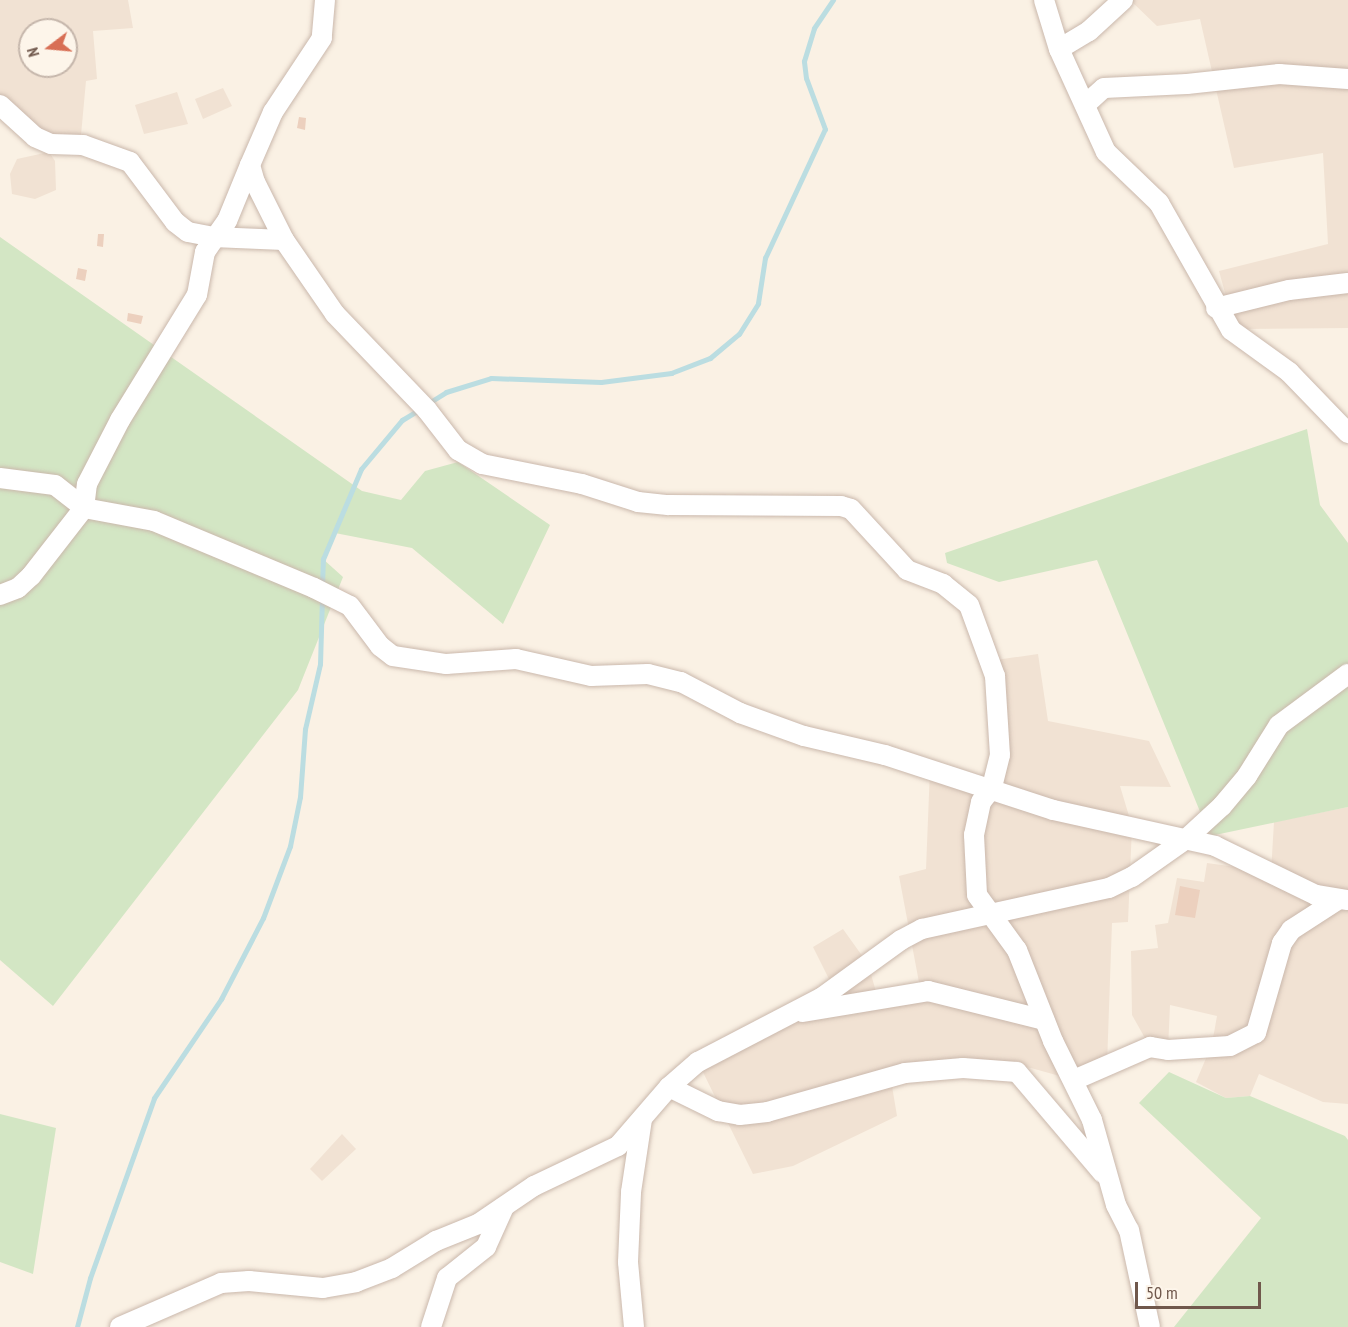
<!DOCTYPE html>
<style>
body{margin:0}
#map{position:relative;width:1348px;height:1327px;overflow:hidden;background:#faf1e4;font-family:"PT Sans Narrow",sans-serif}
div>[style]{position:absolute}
.residential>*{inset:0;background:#f1e2d3}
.green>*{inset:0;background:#d3e6c4}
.stream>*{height:5px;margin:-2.5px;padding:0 2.5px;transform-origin:2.5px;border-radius:2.5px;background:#bbdde1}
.building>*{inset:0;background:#ecd0be}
.roads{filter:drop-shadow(0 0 2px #cab8ac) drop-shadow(0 0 2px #cab8ac)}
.minor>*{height:20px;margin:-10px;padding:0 10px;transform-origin:10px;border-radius:10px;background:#fff}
span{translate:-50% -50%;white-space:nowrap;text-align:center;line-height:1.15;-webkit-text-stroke:5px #fdf5ea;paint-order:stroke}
.north{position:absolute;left:18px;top:18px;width:60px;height:60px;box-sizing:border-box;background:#fdf5ea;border:2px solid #c5b6ab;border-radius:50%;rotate:254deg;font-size:16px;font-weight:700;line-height:24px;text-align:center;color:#70584c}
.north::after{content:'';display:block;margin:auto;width:21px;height:27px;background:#d86f55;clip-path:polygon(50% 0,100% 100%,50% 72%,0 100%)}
.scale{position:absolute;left:1135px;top:1282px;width:126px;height:27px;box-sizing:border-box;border:3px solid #70584c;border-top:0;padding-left:8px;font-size:18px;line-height:21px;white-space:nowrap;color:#70584c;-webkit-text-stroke:4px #fdf5ea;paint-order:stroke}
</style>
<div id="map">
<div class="residential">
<i style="clip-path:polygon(evenodd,0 0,128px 0,133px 28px,93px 31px,97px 79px,86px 81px,80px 146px,0 114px,0 0,30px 30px,66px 30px,66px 66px,30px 66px,30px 30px)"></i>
<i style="clip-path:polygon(1130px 0,1348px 0,1348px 328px,1235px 329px,1219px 271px,1328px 244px,1323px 153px,1234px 168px,1200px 19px,1157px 26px)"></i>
<i style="clip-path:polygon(223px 88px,232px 106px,203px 119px,195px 99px)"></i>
<i style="clip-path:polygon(177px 92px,188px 124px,144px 134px,135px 105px)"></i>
<i style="clip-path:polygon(49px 152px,55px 161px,56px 190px,35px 199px,12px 194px,10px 174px,17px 159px)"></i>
<i style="clip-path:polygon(1038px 654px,1048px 721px,1149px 741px,1171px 787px,1120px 786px,1132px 826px,1128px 922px,1112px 923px,1107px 1065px,1074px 1080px,1031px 1068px,969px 1058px,891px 1080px,897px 1116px,793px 1166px,753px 1174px,698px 1062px,834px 989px,813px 947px,843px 929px,868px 964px,879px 1002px,921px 993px,899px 876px,926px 869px,930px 769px,992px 788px,989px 661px)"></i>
<i style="clip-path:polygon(1348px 807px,1348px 1104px,1323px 1102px,1259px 1074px,1250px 1096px,1226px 1098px,1196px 1082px,1212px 1044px,1217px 1016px,1170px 1005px,1168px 1050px,1150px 1047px,1132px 1015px,1131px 951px,1158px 948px,1155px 925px,1168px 923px,1177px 878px,1204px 882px,1207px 863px,1271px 872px,1274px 822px)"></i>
<i style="clip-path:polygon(342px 1134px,356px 1149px,322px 1181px,310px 1169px)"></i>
</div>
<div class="green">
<i style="clip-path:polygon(0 237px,362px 491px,401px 500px,425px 471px,458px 462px,550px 525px,503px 624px,412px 548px,335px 533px,323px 559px,343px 577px,298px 690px,53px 1006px,0 960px)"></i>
<i style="clip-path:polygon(1307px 429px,1320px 505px,1348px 543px,1348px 807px,1210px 836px,1097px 560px,999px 582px,947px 563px,945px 553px)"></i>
<i style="clip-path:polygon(1169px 1072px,1226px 1098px,1250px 1096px,1345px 1136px,1348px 1140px,1348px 1327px,1174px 1327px,1261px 1218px,1139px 1103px)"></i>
<i style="clip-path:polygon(0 1114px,56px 1128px,33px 1274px,0 1262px)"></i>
</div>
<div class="stream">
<i style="left:427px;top:404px;width:22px;rotate:-32deg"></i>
<i style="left:446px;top:392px;width:47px;rotate:-17.3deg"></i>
<i style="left:491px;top:378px;width:110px;rotate:2.1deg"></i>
<i style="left:601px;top:382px;width:71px;rotate:-7.3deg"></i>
<i style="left:671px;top:373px;width:42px;rotate:-21deg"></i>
<i style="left:710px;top:358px;width:38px;rotate:-40deg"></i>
<i style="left:739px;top:334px;width:36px;rotate:-58deg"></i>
<i style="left:758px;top:303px;width:46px;rotate:-81.2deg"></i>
<i style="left:765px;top:258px;width:142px;rotate:-65.1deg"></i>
<i style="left:825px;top:129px;width:54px;rotate:-110.4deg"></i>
<i style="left:806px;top:78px;width:17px;rotate:-97deg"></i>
<i style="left:804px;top:61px;width:34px;rotate:-73deg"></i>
<i style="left:814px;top:28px;width:34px;rotate:-56deg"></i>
<i style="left:322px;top:586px;width:27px;rotate:-88deg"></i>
<i style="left:323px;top:559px;width:98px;rotate:-67.1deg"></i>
<i style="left:361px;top:469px;width:64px;rotate:-50.1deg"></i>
<i style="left:402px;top:420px;width:21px;rotate:-31deg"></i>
<i style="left:77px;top:1327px;width:51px;rotate:-75.1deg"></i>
<i style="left:90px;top:1278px;width:191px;rotate:-70.4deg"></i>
<i style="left:154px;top:1098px;width:120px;rotate:-55.9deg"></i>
<i style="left:221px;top:999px;width:91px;rotate:-62.6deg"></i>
<i style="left:263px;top:918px;width:77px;rotate:-69.4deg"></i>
<i style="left:290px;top:846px;width:50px;rotate:-78.5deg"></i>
<i style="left:300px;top:797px;width:68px;rotate:-85.8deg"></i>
<i style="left:305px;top:729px;width:67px;rotate:-77deg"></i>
<i style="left:320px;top:664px;width:69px;rotate:-88.3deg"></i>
</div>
<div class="building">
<i style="clip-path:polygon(299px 117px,306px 118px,305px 130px,297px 128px)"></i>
<i style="clip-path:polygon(98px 234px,104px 234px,103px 247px,97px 246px)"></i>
<i style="clip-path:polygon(78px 268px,87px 270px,85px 281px,76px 279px)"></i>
<i style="clip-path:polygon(128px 313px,143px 316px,141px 324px,127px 321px)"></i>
<i style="clip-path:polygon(1180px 886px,1200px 890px,1195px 918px,1175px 915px)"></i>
</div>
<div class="roads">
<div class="minor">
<i style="left:325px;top:0;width:38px;rotate:95deg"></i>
<i style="left:322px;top:38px;width:89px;rotate:123.5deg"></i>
<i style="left:273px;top:112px;width:58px;rotate:113.5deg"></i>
<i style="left:250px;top:165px;width:18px;rotate:74deg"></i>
<i style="left:255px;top:182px;width:65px;rotate:63.4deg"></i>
<i style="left:284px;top:240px;width:90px;rotate:55.4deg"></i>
<i style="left:335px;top:314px;width:133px;rotate:46.2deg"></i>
<i style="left:427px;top:410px;width:51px;rotate:52.2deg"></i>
<i style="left:458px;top:450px;width:28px;rotate:30deg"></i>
<i style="left:482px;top:464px;width:102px;rotate:11.3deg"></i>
<i style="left:582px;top:484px;width:59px;rotate:17.8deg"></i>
<i style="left:638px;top:502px;width:30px;rotate:6deg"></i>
<i style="left:668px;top:505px;width:173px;rotate:0.3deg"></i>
<i style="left:841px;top:506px;width:10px;rotate:17deg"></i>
<i style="left:851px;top:509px;width:83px;rotate:47.4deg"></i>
<i style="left:907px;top:570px;width:39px;rotate:21deg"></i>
<i style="left:943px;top:584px;width:33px;rotate:39deg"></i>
<i style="left:969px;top:605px;width:76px;rotate:69.9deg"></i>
<i style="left:995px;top:676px;width:79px;rotate:86.4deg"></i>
<i style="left:1000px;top:755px;width:34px;rotate:104deg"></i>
<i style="left:992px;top:788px;width:18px;rotate:128deg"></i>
<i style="left:981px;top:802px;width:34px;rotate:102deg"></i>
<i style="left:974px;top:835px;width:60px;rotate:87.1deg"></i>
<i style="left:977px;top:895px;width:68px;rotate:54deg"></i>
<i style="left:1017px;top:950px;width:98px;rotate:68.4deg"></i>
<i style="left:1053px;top:1041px;width:88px;rotate:63.7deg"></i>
<i style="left:1092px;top:1120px;width:88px;rotate:74.2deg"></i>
<i style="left:1116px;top:1205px;width:28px;rotate:63deg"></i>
<i style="left:1129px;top:1230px;width:99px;rotate:77.8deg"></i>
<i style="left:1044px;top:0;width:51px;rotate:73deg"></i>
<i style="left:1059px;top:49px;width:113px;rotate:65.5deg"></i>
<i style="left:1106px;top:152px;width:74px;rotate:43.9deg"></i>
<i style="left:1159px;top:203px;width:146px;rotate:60.4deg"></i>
<i style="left:1231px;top:330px;width:72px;rotate:35.9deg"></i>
<i style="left:1289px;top:372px;width:85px;rotate:46deg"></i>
<i style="left:1059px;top:49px;width:35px;rotate:-31deg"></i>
<i style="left:1089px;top:31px;width:46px;rotate:-42.4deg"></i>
<i style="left:1086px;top:104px;width:24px;rotate:-42deg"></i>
<i style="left:1104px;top:88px;width:83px;rotate:-2.8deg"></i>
<i style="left:1187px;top:84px;width:93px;rotate:-6.2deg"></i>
<i style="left:1279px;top:74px;width:69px;rotate:4.1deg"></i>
<i style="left:0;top:105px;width:47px;rotate:42.4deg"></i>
<i style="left:35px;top:137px;width:17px;rotate:24deg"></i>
<i style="left:51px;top:144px;width:32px;rotate:2deg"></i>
<i style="left:83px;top:145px;width:50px;rotate:19.9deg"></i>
<i style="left:130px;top:162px;width:75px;rotate:53.1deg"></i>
<i style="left:175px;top:222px;width:16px;rotate:38deg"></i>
<i style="left:188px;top:232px;width:25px;rotate:11deg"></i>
<i style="left:213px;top:237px;width:71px;rotate:2.4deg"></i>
<i style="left:1216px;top:308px;width:75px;rotate:-13.9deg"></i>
<i style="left:1289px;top:290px;width:59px;rotate:-6.8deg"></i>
<i style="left:0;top:478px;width:55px;rotate:7.3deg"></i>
<i style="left:55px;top:485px;width:37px;rotate:38deg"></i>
<i style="left:84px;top:508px;width:71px;rotate:10.5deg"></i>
<i style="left:154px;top:521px;width:173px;rotate:22.7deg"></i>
<i style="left:314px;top:588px;width:40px;rotate:26.6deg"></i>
<i style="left:350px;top:606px;width:50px;rotate:53.1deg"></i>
<i style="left:380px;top:646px;width:16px;rotate:38deg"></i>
<i style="left:393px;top:656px;width:54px;rotate:8.6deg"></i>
<i style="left:446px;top:664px;width:70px;rotate:-4.1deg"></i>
<i style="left:516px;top:659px;width:77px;rotate:12.8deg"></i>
<i style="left:591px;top:676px;width:57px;rotate:-2deg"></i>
<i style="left:648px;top:674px;width:34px;rotate:14deg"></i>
<i style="left:681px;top:682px;width:67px;rotate:27.7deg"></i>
<i style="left:740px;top:713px;width:68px;rotate:19.8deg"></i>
<i style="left:804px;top:736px;width:83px;rotate:13.2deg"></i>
<i style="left:885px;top:755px;width:177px;rotate:18.1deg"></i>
<i style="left:1053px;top:810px;width:166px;rotate:12.5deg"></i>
<i style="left:1215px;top:846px;width:112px;rotate:25.9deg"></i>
<i style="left:1316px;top:895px;width:32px;rotate:9deg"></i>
<i style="left:0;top:595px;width:19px;rotate:-21deg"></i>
<i style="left:18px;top:588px;width:18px;rotate:-43deg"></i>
<i style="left:31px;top:576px;width:86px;rotate:-52.1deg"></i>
<i style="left:84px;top:508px;width:24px;rotate:-83deg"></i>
<i style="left:87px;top:484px;width:72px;rotate:-62.7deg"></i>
<i style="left:120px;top:420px;width:147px;rotate:-58.4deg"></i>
<i style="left:197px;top:295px;width:44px;rotate:-79.5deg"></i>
<i style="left:205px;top:252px;width:38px;rotate:-55deg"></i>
<i style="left:227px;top:221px;width:61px;rotate:-67.7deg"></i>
<i style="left:803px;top:1012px;width:127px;rotate:-9.5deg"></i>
<i style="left:928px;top:991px;width:120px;rotate:14deg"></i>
<i style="left:1074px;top:1080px;width:83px;rotate:-23.5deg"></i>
<i style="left:1150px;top:1047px;width:18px;rotate:9deg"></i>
<i style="left:1168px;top:1050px;width:62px;rotate:-3.7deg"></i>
<i style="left:1230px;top:1046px;width:29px;rotate:-27deg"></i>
<i style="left:1256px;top:1033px;width:94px;rotate:-73.9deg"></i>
<i style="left:1282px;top:943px;width:16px;rotate:-55deg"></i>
<i style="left:1291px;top:930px;width:57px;rotate:-32.9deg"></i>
<i style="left:669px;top:1087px;width:55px;rotate:26.1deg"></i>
<i style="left:718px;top:1111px;width:22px;rotate:10deg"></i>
<i style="left:740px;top:1115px;width:27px;rotate:-6deg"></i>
<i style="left:767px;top:1112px;width:143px;rotate:-15.8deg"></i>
<i style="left:905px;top:1073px;width:58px;rotate:-4.9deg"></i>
<i style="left:963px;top:1068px;width:54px;rotate:4.2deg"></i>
<i style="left:1017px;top:1072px;width:133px;rotate:49.6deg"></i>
<i style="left:120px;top:1327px;width:110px;rotate:-23.5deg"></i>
<i style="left:221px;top:1283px;width:28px;rotate:-4deg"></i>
<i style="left:249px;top:1281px;width:74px;rotate:5.4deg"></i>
<i style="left:323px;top:1288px;width:34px;rotate:-10deg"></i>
<i style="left:356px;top:1282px;width:39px;rotate:-21deg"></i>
<i style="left:392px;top:1268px;width:52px;rotate:-31.5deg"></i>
<i style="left:436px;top:1241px;width:45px;rotate:-22deg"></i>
<i style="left:478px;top:1224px;width:68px;rotate:-34.2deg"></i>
<i style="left:534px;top:1186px;width:93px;rotate:-25.5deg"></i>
<i style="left:618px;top:1146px;width:78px;rotate:-49.2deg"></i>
<i style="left:669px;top:1087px;width:38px;rotate:-41deg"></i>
<i style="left:698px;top:1062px;width:139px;rotate:-27.5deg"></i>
<i style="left:821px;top:998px;width:99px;rotate:-35.9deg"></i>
<i style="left:901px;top:940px;width:24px;rotate:-28deg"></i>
<i style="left:922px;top:929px;width:191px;rotate:-12.4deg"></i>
<i style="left:1109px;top:888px;width:25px;rotate:-26deg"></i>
<i style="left:1132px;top:877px;width:66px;rotate:-35.1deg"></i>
<i style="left:1186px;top:839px;width:49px;rotate:-42.5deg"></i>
<i style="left:1222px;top:806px;width:39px;rotate:-50deg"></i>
<i style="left:1247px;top:776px;width:60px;rotate:-57.9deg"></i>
<i style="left:1279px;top:725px;width:86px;rotate:-36.5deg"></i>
<i style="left:431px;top:1327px;width:52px;rotate:-71.9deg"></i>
<i style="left:447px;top:1278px;width:50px;rotate:-38.5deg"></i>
<i style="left:486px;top:1247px;width:44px;rotate:-65.8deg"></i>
<i style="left:634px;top:1327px;width:65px;rotate:-95.3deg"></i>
<i style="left:628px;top:1262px;width:70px;rotate:-87.5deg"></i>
<i style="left:631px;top:1192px;width:74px;rotate:-81.4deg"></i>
</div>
</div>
<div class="north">N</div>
<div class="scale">50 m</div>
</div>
